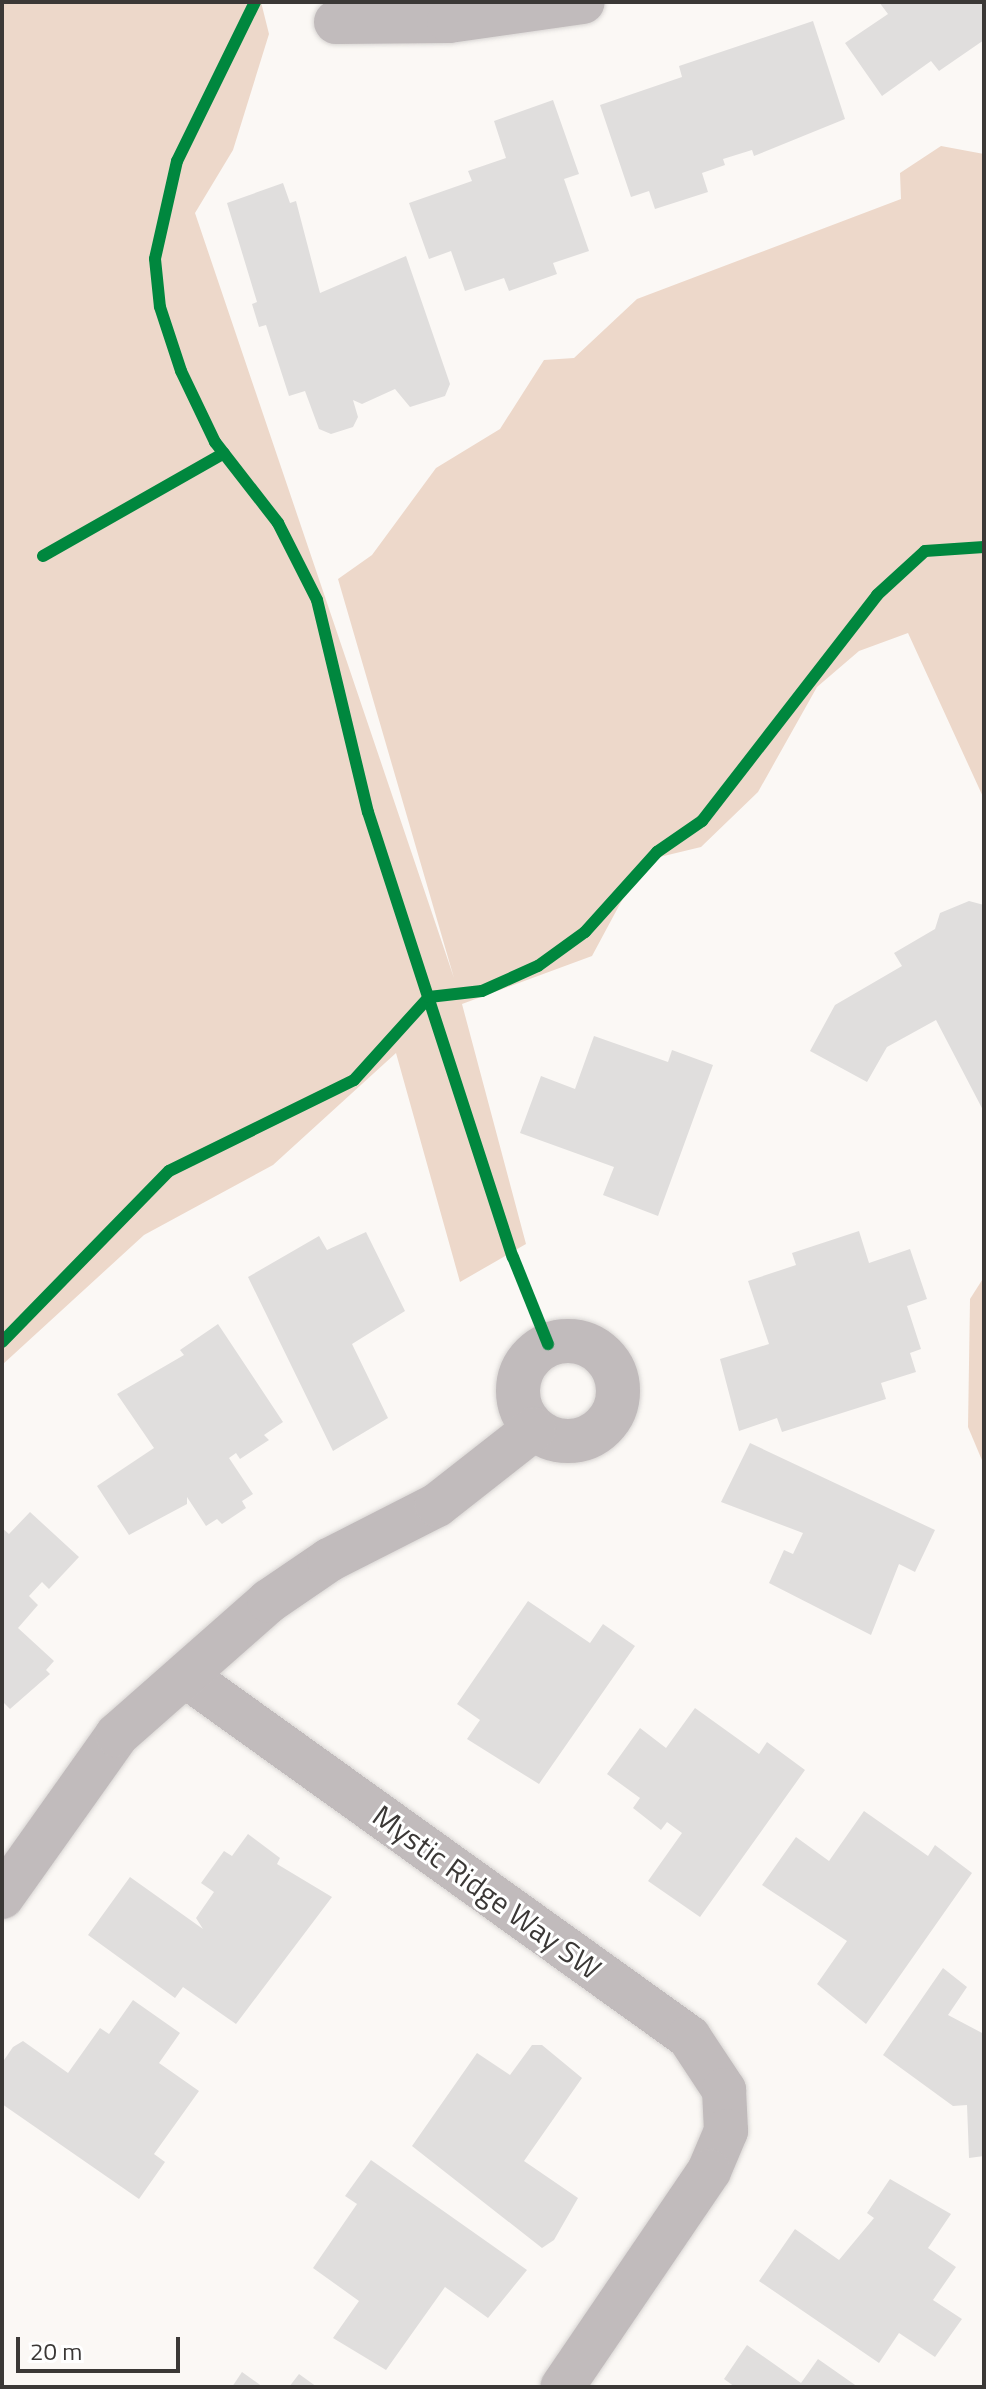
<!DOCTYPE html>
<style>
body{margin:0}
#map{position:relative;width:986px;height:2389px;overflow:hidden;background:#fbf8f5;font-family:"Titillium Web",sans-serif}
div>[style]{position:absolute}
.green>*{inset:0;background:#edd8ca}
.building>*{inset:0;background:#e0dedd}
.roads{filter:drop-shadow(0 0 2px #d8d5d3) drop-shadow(0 0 2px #d8d5d3)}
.minor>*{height:44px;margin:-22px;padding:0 22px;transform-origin:22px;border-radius:22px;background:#c1bbbc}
.minor>.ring{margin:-22px;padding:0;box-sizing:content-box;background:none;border:44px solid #c1bbbc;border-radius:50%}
.cycleway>*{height:12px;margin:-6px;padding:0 6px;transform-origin:6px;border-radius:6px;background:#00873e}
span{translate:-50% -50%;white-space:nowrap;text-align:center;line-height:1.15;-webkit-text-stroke:6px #fff;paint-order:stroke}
.street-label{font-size:30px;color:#3b3836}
.frame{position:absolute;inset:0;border:4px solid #3b3836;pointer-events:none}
.scale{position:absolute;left:16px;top:2337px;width:164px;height:36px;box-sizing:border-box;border:4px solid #3b3836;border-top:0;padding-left:10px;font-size:24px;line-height:28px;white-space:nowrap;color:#3b3836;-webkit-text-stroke:6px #fff;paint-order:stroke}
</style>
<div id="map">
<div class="green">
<i style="clip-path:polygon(2px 2px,261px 2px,269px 34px,233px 150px,195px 213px,454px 978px,338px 579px,372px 555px,436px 468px,500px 429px,544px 360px,574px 358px,637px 299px,901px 199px,900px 173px,941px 146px,984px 154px,984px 799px,908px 633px,859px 651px,817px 687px,758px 792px,701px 847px,643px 861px,592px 956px,462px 1004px,526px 1244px,460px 1282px,396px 1053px,273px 1165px,144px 1235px,2px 1365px)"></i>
<i style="clip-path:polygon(984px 1277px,984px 1465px,968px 1427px,970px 1299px)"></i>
</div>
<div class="building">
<i style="clip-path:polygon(879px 2px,984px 2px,984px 40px,939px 71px,931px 61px,882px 96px,845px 43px,888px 14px)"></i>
<i style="clip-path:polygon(813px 21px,845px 119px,754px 156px,752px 150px,723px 159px,725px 165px,702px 173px,708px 192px,655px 209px,649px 191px,631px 197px,600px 105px,682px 77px,679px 66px)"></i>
<i style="clip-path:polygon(553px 100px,579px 174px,564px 179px,589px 251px,553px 263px,557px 274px,509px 291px,504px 278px,465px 291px,451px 251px,429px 259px,409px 203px,472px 181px,468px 171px,506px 158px,494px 121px)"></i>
<i style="clip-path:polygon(283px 183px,290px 203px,296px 201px,320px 293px,406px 256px,450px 384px,445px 396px,410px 407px,395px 389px,362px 404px,353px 400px,358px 417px,353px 427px,331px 434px,319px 429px,305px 391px,289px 396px,266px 325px,259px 327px,252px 304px,257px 302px,227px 203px)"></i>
<i style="clip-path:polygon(969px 901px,984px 905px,984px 1112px,936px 1020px,887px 1047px,867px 1082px,810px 1051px,835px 1005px,902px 966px,894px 953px,935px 929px,940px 913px)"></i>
<i style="clip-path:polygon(594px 1036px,668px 1062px,672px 1050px,713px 1065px,658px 1216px,603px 1195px,614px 1167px,520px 1133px,541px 1076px,575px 1089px)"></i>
<i style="clip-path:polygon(859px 1231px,869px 1263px,910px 1249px,927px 1299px,907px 1306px,921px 1349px,910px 1353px,916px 1372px,881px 1383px,886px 1399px,782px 1432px,777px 1418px,739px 1431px,720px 1359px,769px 1344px,748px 1281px,796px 1265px,792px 1253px)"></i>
<i style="clip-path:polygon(366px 1232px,405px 1311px,352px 1344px,388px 1418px,333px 1451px,248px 1277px,319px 1236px,327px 1250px)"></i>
<i style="clip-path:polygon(218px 1324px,283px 1422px,264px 1435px,269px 1440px,240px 1459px,236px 1453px,229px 1458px,253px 1494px,242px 1501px,246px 1508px,222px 1524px,217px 1519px,206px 1526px,187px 1497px,187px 1504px,129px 1535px,97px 1486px,154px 1448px,117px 1394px,184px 1355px,180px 1350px)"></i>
<i style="clip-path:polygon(750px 1443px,935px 1530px,915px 1572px,899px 1564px,871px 1635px,769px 1583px,784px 1550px,793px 1554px,803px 1533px,721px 1502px)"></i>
<i style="clip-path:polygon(30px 1512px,79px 1557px,49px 1589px,42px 1582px,29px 1596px,38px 1605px,18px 1628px,54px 1661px,46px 1670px,50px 1674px,10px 1709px,2px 1701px,2px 1528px,9px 1534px)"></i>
<i style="clip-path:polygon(528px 1601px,590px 1643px,603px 1624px,635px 1646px,539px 1784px,467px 1739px,480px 1720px,457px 1704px)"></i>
<i style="clip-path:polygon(695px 1708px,759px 1754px,767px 1742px,805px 1770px,700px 1917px,648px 1881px,682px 1833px,667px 1822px,661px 1830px,633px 1808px,640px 1798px,607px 1774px,640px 1728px,666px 1748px)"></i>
<i style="clip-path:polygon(864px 1811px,928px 1856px,935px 1845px,972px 1873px,866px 2024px,817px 1984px,847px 1941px,762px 1885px,796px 1837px,829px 1861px)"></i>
<i style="clip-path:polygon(248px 1834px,280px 1858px,277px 1864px,332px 1897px,236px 2024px,183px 1987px,175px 1998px,88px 1935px,130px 1877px,203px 1929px,196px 1918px,214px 1892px,201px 1883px,224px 1851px,232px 1856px)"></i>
<i style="clip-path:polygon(943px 1968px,967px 1987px,948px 2015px,984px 2034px,984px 2156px,969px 2158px,967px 2105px,953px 2106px,883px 2055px)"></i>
<i style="clip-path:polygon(133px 2000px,180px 2033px,159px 2063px,199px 2091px,154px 2154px,165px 2162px,139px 2199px,2px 2104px,2px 2063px,13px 2047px,23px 2041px,68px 2073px,100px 2028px,109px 2034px)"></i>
<i style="clip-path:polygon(532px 2045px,542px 2045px,582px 2078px,524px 2161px,578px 2198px,554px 2240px,542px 2248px,412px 2146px,477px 2053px,510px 2075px)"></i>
<i style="clip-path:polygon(371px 2160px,527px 2270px,488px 2318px,445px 2287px,386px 2370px,333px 2338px,359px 2301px,313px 2268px,357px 2204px,345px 2196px)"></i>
<i style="clip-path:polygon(890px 2179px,951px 2214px,928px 2248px,956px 2267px,933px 2300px,962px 2319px,935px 2357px,899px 2333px,879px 2363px,759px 2281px,795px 2229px,839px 2260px,874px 2218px,867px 2213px)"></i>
<i style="clip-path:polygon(747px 2345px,801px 2383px,818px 2359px,858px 2387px,735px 2387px,724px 2379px)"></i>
<i style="clip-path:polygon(242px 2372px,263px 2387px,232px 2387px)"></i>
<i style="clip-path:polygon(299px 2374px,317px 2387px,289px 2387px)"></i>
</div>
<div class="roads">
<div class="minor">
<i style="left:336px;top:22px;width:113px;rotate:-0.5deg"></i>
<i style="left:449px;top:21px;width:135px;rotate:-8.1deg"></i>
<i class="ring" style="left:518px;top:1341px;width:56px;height:56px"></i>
<i style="left:187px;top:1677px;width:618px;rotate:35.65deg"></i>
<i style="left:689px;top:2037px;width:64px;rotate:56.6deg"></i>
<i style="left:724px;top:2090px;width:41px;rotate:87.2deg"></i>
<i style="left:726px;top:2131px;width:43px;rotate:113deg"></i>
<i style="left:709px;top:2171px;width:261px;rotate:124.2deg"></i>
<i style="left:2px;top:1897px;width:199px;rotate:-54.6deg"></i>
<i style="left:117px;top:1735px;width:203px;rotate:-41.4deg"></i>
<i style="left:269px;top:1601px;width:73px;rotate:-34.3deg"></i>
<i style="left:329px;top:1560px;width:121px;rotate:-27deg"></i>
<i style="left:437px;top:1505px;width:123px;rotate:-38.1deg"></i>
</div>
</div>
<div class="cycleway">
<i style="left:255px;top:2px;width:177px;rotate:116.1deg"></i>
<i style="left:177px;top:161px;width:100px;rotate:102.7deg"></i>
<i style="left:155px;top:259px;width:48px;rotate:84.1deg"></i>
<i style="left:160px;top:307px;width:67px;rotate:71.8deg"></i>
<i style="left:181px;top:371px;width:79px;rotate:64.4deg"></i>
<i style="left:215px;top:442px;width:103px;rotate:52.1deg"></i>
<i style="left:278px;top:523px;width:86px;rotate:63.1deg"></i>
<i style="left:317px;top:600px;width:218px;rotate:76.5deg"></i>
<i style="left:368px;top:812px;width:468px;rotate:72deg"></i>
<i style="left:513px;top:1257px;width:94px;rotate:68.1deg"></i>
<i style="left:43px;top:556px;width:208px;rotate:-29.6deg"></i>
<i style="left:2px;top:1342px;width:239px;rotate:-45.7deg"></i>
<i style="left:169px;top:1171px;width:206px;rotate:-26.2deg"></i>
<i style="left:354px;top:1080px;width:112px;rotate:-47.9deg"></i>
<i style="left:429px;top:997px;width:53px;rotate:-6.5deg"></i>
<i style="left:482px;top:991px;width:61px;rotate:-24.1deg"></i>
<i style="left:538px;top:966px;width:58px;rotate:-35.9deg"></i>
<i style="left:585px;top:932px;width:108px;rotate:-48deg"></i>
<i style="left:657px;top:852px;width:55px;rotate:-34.6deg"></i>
<i style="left:702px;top:821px;width:286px;rotate:-52.2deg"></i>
<i style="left:877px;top:595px;width:65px;rotate:-42.5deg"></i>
<i style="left:925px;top:551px;width:59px;rotate:-3.9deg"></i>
</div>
<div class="street-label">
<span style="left:487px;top:1892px;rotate:36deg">Mystic Ridge Way SW</span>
</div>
<div class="frame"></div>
<div class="scale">20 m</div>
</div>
